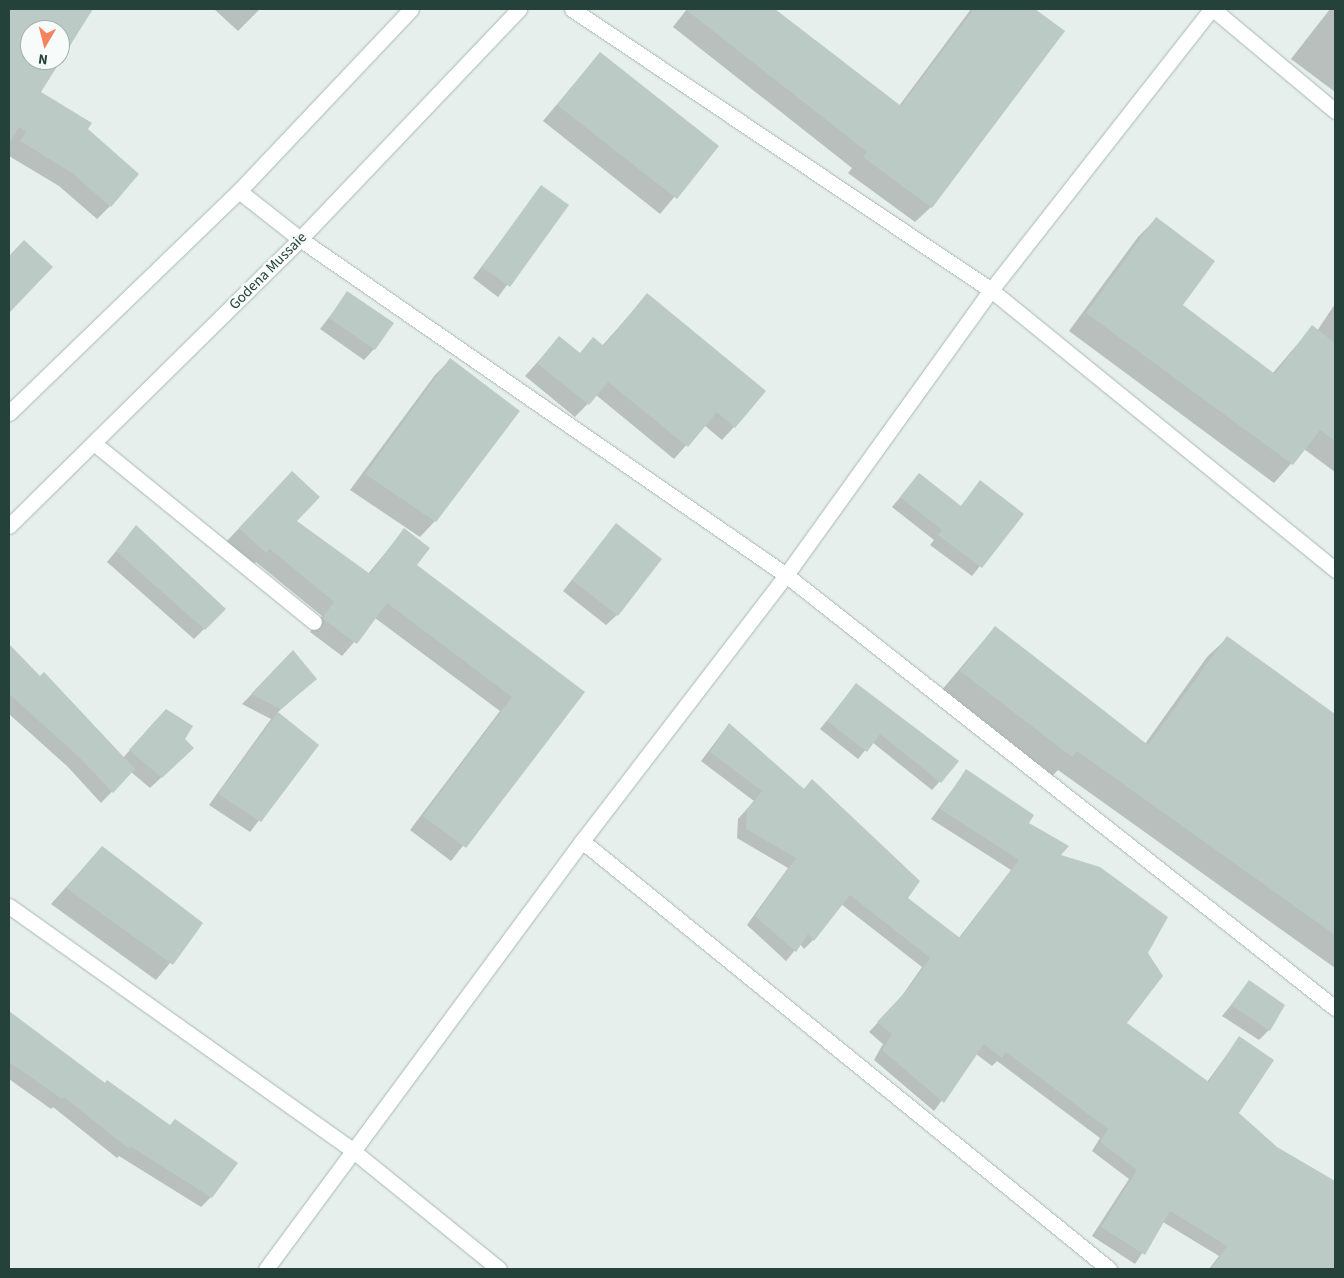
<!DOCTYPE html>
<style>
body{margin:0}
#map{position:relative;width:1344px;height:1278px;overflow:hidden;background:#e6efeb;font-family:"Source Sans 3",sans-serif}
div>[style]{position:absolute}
.shadow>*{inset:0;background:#0003}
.building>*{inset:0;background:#bbcac4}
.roads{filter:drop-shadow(0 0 1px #a8b8b2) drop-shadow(0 0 1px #a8b8b2)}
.minor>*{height:15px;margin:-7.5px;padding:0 7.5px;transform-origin:7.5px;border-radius:7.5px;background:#fff}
.tertiary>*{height:15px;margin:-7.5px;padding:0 7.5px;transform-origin:7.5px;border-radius:7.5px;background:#fff}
span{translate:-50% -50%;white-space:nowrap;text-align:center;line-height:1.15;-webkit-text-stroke:4.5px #f7fbf9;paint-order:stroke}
.street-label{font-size:15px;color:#24423a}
.frame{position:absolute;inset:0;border:10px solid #24423a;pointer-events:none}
.north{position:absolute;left:20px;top:20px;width:50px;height:50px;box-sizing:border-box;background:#f7fbf9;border:1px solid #a3b1ad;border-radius:50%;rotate:188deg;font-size:14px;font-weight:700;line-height:20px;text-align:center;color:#24423a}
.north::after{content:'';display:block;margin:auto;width:18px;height:22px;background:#f4845f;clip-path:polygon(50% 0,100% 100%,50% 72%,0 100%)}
</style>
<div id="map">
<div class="shadow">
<i style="clip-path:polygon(9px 9px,91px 9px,60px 59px,60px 30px,30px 30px,30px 60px,59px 60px,39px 92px,87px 129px,110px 206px,97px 219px,59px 186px,9px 156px)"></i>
<i style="clip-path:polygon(214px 9px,260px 9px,238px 31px)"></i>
<i style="clip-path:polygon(687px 9px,773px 9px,899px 106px,971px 9px,1033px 9px,1063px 31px,931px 207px,915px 222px,848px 173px,852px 168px,673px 27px)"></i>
<i style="clip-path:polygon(1330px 9px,1335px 9px,1335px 92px,1291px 59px)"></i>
<i style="clip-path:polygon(600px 53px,717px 146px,660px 214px,543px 121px)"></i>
<i style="clip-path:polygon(541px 187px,567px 205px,498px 297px,473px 278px)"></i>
<i style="clip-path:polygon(1156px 219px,1181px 306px,1272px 374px,1312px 327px,1317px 331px,1335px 304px,1335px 472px,1304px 449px,1274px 483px,1069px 331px,1138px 237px)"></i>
<i style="clip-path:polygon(24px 242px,51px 267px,9px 311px,9px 257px)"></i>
<i style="clip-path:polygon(348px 293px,374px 349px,364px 360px,320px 329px)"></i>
<i style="clip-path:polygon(647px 295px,734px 427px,722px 440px,704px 425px,674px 459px,596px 395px,575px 417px,525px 376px,559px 338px,579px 354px,593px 339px,602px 346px)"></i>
<i style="clip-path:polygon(450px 360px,435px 521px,420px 537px,350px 490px,435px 375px)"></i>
<i style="clip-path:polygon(919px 475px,960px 507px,981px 482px,1022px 514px,972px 576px,930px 545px,934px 540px,892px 507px)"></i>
<i style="clip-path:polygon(279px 486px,295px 521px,368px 574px,404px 530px,415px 565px,584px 692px,451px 861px,410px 830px,500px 711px,375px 618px,342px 656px,310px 632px,322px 616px,256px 562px,252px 566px,226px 542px)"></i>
<i style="clip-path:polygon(616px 525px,617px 615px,606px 625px,563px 591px)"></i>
<i style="clip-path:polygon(136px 527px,224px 609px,194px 639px,107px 562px)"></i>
<i style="clip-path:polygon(995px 627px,1145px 744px,1207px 657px,1227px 638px,1335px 715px,1335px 968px,1058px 770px,1052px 776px,941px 691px)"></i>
<i style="clip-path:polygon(293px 652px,315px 679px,277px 713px,317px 746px,250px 832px,209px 805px,271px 719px,242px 704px)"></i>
<i style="clip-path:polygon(17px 654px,123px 758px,155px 721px,183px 739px,182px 758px,150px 788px,131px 772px,101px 803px,68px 767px,9px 714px,9px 660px)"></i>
<i style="clip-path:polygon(856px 685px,958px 761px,932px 790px,872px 742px,858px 759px,820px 729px)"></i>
<i style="clip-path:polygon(729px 724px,803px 790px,812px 781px,906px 898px,958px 939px,1011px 870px,931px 819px,966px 771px,1028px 824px,1146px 953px,1125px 1024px,1207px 1082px,1239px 1038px,1237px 1114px,1276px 1148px,1335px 1187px,1335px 1269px,1209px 1269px,1219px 1256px,1163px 1222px,1135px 1264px,1092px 1236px,1129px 1179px,1092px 1151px,1100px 1138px,997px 1061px,992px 1066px,976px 1054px,934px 1111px,874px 1060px,883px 1044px,869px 1032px,899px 1000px,922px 967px,841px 904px,813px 940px,804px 949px,800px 944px,786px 961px,747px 925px,788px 868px,737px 838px,738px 819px,754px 801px,701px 761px)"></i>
<i style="clip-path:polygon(102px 847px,202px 924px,156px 980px,51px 904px)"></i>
<i style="clip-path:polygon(1250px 982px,1269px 1030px,1259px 1040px,1222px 1016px)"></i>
<i style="clip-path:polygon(9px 1013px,104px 1084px,211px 1197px,201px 1207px,119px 1156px,117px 1158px,53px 1107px,51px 1109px,9px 1079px)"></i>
</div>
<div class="building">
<i style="clip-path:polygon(evenodd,9px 9px,93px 9px,41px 92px,92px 123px,88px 129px,139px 174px,111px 207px,72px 173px,20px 141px,26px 132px,19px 127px,9px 144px,9px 9px,30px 30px,60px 30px,60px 60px,30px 60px,30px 30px)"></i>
<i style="clip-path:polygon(685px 9px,775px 9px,901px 106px,974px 9px,1035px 9px,1065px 31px,932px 208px,863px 157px,867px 152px)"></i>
<i style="clip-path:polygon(600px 52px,719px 146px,677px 199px,557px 105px)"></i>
<i style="clip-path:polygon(541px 185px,569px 205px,510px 287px,482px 267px)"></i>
<i style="clip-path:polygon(1156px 217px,1215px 261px,1183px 305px,1275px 374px,1312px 325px,1335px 343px,1335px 441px,1320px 430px,1293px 465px,1086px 313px)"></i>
<i style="clip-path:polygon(24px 240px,53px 267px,9px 313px,9px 256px)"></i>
<i style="clip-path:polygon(347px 291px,394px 323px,375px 350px,329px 318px)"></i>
<i style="clip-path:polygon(647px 293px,766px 391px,735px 428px,717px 412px,688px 447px,608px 382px,589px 405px,537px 363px,559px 336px,580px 353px,593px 337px,604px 346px)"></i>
<i style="clip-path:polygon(450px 358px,520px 411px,436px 522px,365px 474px)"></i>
<i style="clip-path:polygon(292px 471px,320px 497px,297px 521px,370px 574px,404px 528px,430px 548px,417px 565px,585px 692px,466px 848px,423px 816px,512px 697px,387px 603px,357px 644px,322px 618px,334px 602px,270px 549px,266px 553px,239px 528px)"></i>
<i style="clip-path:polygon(919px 473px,961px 506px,980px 480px,1024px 514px,982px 568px,938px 535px,942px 530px,900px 497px)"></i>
<i style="clip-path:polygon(616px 523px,662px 559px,618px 616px,572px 580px)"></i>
<i style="clip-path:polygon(136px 525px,226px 609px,205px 630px,116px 551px)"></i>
<i style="clip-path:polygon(995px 626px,1148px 745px,1227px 636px,1335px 714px,1335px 935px,1077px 751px,1072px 757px,960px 671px)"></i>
<i style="clip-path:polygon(9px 644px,40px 676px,44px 672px,135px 769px,113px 793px,78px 756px,9px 694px)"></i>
<i style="clip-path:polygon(293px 650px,317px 679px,281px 709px,251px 694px)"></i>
<i style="clip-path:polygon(856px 683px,959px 761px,941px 783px,880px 734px,867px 752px,827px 721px)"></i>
<i style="clip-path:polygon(166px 709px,193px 726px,185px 739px,194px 748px,162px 778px,129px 750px)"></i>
<i style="clip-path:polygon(278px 712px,319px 745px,261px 822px,218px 794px)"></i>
<i style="clip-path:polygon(729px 723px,804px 789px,812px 779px,920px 881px,908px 898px,960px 938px,1019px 860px,940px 809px,966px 769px,1034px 815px,1029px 823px,1069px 846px,1061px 855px,1100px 867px,1168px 917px,1148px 953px,1163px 976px,1127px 1023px,1209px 1082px,1239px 1036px,1274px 1060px,1239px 1113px,1277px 1147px,1335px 1181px,1335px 1269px,1211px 1269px,1227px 1246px,1170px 1211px,1145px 1255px,1101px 1227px,1137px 1170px,1100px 1142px,1108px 1129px,1006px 1052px,1002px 1058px,984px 1044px,944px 1103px,882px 1050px,892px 1034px,877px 1022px,908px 989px,930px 958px,850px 895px,814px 941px,808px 934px,796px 952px,755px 916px,796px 858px,746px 829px,747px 809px,762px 791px,710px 752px)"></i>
<i style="clip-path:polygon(102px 846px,203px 923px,173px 965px,66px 888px)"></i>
<i style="clip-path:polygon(1249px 980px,1285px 1005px,1270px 1031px,1231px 1005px)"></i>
<i style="clip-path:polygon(9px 1011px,105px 1083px,107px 1080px,170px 1125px,175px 1119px,238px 1163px,212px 1198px,130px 1146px,129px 1149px,64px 1097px,62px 1099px,9px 1062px)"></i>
</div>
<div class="roads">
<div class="minor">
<i style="left:572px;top:9px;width:505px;rotate:33.85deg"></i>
<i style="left:991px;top:290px;width:444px;rotate:39.1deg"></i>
<i style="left:1213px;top:9px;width:159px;rotate:39.9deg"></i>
<i style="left:239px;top:191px;width:78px;rotate:38.2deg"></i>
<i style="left:300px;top:239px;width:591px;rotate:34.66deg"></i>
<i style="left:786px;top:575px;width:699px;rotate:38.26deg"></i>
<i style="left:95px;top:444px;width:282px;rotate:39.1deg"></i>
<i style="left:582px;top:841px;width:679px;rotate:39.08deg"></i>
<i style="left:9px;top:906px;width:421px;rotate:35.4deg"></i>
<i style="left:352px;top:1150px;width:189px;rotate:39deg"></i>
<i style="left:266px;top:1269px;width:532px;rotate:-53.56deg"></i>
<i style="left:582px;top:841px;width:335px;rotate:-52.5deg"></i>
<i style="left:786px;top:575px;width:351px;rotate:-54.3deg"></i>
<i style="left:991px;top:290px;width:357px;rotate:-51.9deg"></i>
</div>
<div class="tertiary">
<i style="left:9px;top:413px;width:320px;rotate:-44deg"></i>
<i style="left:239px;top:191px;width:250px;rotate:-46.6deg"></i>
<i style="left:9px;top:526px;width:409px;rotate:-44.6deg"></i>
<i style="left:300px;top:239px;width:318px;rotate:-46.4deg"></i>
</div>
</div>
<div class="street-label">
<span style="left:268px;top:271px;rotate:-45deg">Godena Mussaie</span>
</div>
<div class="frame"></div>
<div class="north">N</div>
</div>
